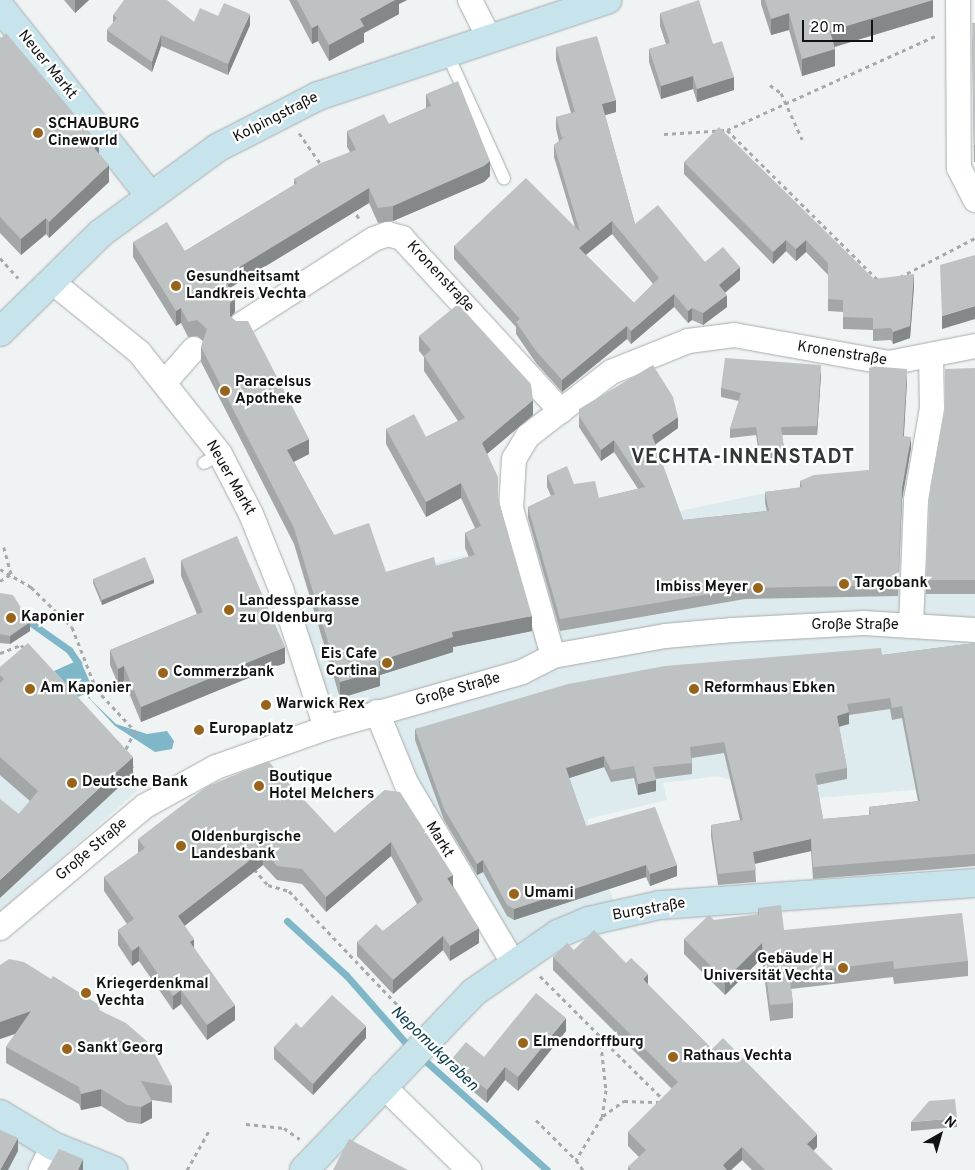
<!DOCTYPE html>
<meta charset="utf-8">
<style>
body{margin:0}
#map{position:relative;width:975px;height:1170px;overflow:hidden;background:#eff3f4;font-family:Overpass,sans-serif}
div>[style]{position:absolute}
.built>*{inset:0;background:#ddeaee}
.water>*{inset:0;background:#7fb7c8}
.stream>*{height:7px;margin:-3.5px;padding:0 3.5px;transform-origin:3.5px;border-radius:3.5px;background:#7fb7c8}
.path>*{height:3px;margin-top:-1.5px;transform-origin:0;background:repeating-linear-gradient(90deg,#a7aaab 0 4px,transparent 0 8px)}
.roads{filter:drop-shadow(0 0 1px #a7abac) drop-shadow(0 0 1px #a7abac)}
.lane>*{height:12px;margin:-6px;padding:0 6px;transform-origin:6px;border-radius:6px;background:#fff}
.street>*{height:24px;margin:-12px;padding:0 12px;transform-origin:12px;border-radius:12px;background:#fff}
.secondary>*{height:28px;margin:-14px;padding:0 14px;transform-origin:14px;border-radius:14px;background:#c7e3eb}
.wall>*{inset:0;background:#a3a7a8}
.shaded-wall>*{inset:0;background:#858888}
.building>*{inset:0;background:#bec2c3}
.dots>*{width:14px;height:14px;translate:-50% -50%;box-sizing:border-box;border:2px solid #fff;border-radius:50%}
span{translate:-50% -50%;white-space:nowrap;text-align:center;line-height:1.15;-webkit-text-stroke:4.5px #fff;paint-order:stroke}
.street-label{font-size:15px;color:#111212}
.poi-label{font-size:15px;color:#111212;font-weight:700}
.left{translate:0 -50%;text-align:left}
.right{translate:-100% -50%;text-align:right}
.water-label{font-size:16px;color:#0a3e4b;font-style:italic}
.district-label{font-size:20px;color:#333637;font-weight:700;letter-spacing:1px}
.north{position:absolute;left:915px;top:1110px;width:50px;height:50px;-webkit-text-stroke:4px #fff;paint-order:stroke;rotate:38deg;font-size:14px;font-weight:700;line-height:20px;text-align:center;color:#111212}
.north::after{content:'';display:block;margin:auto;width:18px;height:22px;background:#111212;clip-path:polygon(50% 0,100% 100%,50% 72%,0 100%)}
.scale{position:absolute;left:802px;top:20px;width:71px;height:22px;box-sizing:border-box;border:2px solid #111212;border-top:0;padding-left:6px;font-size:15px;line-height:18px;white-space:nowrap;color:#111212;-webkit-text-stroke:4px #fff;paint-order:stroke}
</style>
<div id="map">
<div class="built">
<i style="clip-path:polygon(975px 461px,975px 785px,791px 800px,718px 776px,663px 783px,667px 800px,587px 819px,614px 903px,549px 924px,509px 947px,412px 783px,378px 708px,334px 719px,289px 599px,455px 558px,756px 495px,930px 463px)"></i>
<i style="clip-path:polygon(0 665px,129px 765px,137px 791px,0 913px)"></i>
<i style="clip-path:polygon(0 1131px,37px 1151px,27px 1170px,0 1170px)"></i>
</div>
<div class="water">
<i style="clip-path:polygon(74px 662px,82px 664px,92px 687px,86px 690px,91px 700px,116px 724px,147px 734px,167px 731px,174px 741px,172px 749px,155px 752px,115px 726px,85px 694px,78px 697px,54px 671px)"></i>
</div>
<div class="stream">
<i style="left:31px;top:623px;width:47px;rotate:35.4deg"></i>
<i style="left:69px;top:650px;width:16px;rotate:55deg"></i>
<i style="left:287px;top:921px;width:80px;rotate:42.5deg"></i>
<i style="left:346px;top:975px;width:100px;rotate:48.7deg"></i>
<i style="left:421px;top:1057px;width:169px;rotate:41.9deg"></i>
</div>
<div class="path">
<i style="left:770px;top:85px;width:14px;rotate:36deg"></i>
<i style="left:781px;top:93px;width:51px;rotate:65.5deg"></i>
<i style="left:727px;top:130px;width:216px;rotate:44.8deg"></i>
<i style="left:299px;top:133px;width:39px;rotate:55deg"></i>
<i style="left:664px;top:134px;width:63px;rotate:-3.6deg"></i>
<i style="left:727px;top:130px;width:228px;rotate:-24.3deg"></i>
<i style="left:352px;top:208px;width:14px;rotate:56deg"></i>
<i style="left:0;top:258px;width:27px;rotate:48deg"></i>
<i style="left:900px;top:277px;width:85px;rotate:-27.5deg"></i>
<i style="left:0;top:569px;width:36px;rotate:30deg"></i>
<i style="left:31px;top:587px;width:57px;rotate:44.3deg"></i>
<i style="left:72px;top:627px;width:66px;rotate:68.8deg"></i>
<i style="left:96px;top:689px;width:57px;rotate:47.1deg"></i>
<i style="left:135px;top:731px;width:25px;rotate:117deg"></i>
<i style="left:0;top:581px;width:13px;rotate:-32deg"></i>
<i style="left:11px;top:574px;width:31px;rotate:-105deg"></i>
<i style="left:0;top:653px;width:22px;rotate:-21deg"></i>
<i style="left:21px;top:645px;width:6px;rotate:45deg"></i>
<i style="left:131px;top:764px;width:21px;rotate:71deg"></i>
<i style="left:254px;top:869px;width:21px;rotate:49deg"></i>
<i style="left:268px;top:885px;width:22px;rotate:16deg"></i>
<i style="left:289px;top:891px;width:180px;rotate:46.4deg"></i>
<i style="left:540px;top:976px;width:85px;rotate:45deg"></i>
<i style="left:600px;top:1036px;width:54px;rotate:83.7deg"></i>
<i style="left:606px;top:1090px;width:27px;rotate:98deg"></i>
<i style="left:602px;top:1117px;width:50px;rotate:121.2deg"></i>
<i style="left:576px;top:1160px;width:12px;rotate:55deg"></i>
<i style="left:600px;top:1037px;width:91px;rotate:44.6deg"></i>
<i style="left:603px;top:1116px;width:26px;rotate:-36deg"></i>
<i style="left:624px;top:1101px;width:37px;rotate:2deg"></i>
<i style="left:536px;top:1120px;width:57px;rotate:45deg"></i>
<i style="left:246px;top:1124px;width:38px;rotate:6deg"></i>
<i style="left:284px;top:1128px;width:19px;rotate:35deg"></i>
<i style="left:187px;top:1170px;width:47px;rotate:-60.7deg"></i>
</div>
<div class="roads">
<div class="lane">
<i style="left:446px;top:51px;width:140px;rotate:65.5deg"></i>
<i style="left:204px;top:463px;width:18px;rotate:-29deg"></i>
</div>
<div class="street">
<i style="left:470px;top:0;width:40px;rotate:63.4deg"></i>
<i style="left:958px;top:0;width:168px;rotate:89.7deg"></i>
<i style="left:959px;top:168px;width:36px;rotate:63deg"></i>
<i style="left:51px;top:281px;width:113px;rotate:38.9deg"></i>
<i style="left:139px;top:352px;width:130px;rotate:51.5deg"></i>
<i style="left:220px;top:454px;width:68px;rotate:62.7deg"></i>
<i style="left:251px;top:514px;width:81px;rotate:68.2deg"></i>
<i style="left:281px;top:589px;width:146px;rotate:72.1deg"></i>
<i style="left:242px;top:324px;width:157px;rotate:-32.8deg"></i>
<i style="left:374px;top:239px;width:15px;rotate:-20deg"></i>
<i style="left:388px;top:234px;width:15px;rotate:16deg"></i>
<i style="left:402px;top:238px;width:235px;rotate:47.4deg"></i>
<i style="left:165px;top:382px;width:44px;rotate:-48.7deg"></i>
<i style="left:911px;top:626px;width:126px;rotate:-87.7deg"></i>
<i style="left:916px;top:500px;width:93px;rotate:-80.1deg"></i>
<i style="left:932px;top:408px;width:52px;rotate:-91.1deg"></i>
<i style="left:553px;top:656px;width:153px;rotate:-105.9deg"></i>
<i style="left:511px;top:509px;width:50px;rotate:-86.6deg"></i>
<i style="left:514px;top:459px;width:27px;rotate:-59deg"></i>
<i style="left:528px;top:436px;width:105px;rotate:-37.6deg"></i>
<i style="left:611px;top:372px;width:83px;rotate:-21.9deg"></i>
<i style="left:688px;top:341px;width:46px;rotate:-7.4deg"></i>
<i style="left:734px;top:335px;width:158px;rotate:10.2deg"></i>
<i style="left:889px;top:363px;width:88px;rotate:-11.2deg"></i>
<i style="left:377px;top:712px;width:77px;rotate:67.8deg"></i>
<i style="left:406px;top:783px;width:207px;rotate:59.2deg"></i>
<i style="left:0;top:928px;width:189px;rotate:-40.1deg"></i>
<i style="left:145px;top:806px;width:81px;rotate:-28.8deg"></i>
<i style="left:216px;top:767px;width:117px;rotate:-19.5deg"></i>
<i style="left:326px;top:728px;width:204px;rotate:-15.9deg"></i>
<i style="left:522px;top:672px;width:35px;rotate:-27deg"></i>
<i style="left:553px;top:656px;width:114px;rotate:-10.1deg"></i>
<i style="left:665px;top:636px;width:68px;rotate:-5deg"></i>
<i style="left:733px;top:630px;width:131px;rotate:-3.1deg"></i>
<i style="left:864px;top:623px;width:111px;rotate:3.6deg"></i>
<i style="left:382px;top:1085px;width:122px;rotate:44.3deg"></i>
<i style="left:41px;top:1170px;width:27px;rotate:-63deg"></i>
</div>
<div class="secondary">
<i style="left:0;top:7px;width:239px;rotate:51.5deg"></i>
<i style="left:0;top:332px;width:141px;rotate:-44.4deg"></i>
<i style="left:101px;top:233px;width:144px;rotate:-36.2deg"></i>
<i style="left:217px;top:148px;width:114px;rotate:-27.2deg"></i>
<i style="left:318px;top:96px;width:305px;rotate:-18.4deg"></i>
<i style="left:0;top:1114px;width:62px;rotate:31.1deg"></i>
<i style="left:53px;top:1146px;width:65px;rotate:21.8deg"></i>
<i style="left:304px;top:1170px;width:246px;rotate:-46.3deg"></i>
<i style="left:474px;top:992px;width:102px;rotate:-34.6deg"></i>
<i style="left:558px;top:934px;width:34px;rotate:-23deg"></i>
<i style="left:589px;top:921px;width:73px;rotate:-12.7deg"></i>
<i style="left:660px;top:905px;width:316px;rotate:-4deg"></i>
</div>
</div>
<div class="wall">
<i style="clip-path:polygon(64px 0,89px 0,75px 13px)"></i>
<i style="clip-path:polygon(289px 0,407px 0,399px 4px,399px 14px,364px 33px,364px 42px,329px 61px,318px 41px,312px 44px)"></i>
<i style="clip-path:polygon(761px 0,933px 0,933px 17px,835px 47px,835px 66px,802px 76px,789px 30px,771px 35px,761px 4px)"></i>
<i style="clip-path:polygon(660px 13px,713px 44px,734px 90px,697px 102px,693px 89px,661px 99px,649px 62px,649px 49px,666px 44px,660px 26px)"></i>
<i style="clip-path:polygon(113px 15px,194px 22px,218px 16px,250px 25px,228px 75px,161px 46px,152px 72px,107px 41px,107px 30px,113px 23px)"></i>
<i style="clip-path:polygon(975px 23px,975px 162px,974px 162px,972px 40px)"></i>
<i style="clip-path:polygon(0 37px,99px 154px,109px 182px,49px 238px,46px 234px,21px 255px,0 233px)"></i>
<i style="clip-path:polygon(evenodd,556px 47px,616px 112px,605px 115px,635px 224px,705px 262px,740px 280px,725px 293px,727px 307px,703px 325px,692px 320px,688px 323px,674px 307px,631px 344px,627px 339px,562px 392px,536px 363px,516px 334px,516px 327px,454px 259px,454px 246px,575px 227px,554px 157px,554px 145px,559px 141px,556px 129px,556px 117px,571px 113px,556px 60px,556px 47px,612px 234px,653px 284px,634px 303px,586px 255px,612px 234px)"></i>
<i style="clip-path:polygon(426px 94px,490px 176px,484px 182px,393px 221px,378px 223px,369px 203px,230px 288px,235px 312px,231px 317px,309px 454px,294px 462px,334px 535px,386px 572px,436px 566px,469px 557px,465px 548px,465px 533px,475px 528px,461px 498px,426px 517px,386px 444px,386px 429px,426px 437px,458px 421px,424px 371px,424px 357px,419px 351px,419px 336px,533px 415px,487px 454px,532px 631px,453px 647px,453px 652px,380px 675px,380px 686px,340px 698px,294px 544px,201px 362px,201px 347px,203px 341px,197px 336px,188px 337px,181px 323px,176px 326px,133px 257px,133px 242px,185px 251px,294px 185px,294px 179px,350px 152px,347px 147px,347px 131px,389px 124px,426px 108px)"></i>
<i style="clip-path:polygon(684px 162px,874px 279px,914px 286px,910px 338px,893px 344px,891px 340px,873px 341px,873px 330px,843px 329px,843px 312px,828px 311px,828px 275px,806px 252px,796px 261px,786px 251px,773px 264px,684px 174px)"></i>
<i style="clip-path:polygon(975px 368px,975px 594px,926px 594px,926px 580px)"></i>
<i style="clip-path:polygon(821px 374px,817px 435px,782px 435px,784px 448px,784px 456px,760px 460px,756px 435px,730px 438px,730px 429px,739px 401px,721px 397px,721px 388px)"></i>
<i style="clip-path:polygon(907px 380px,904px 436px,911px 448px,902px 499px,898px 596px,745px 599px,560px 631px,528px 518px,528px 507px,551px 496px,547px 487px,547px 475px,574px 484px,599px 498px,638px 489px,614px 452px,601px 461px,579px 427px,579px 409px,678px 428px,655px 444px,683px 520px,767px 511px,765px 503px,765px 492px,800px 488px,800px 481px,869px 470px)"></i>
<i style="clip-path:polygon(181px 560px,285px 663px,141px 722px,124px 681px,118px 684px,110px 665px,110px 650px,197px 614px,181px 576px)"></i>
<i style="clip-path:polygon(93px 579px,154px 583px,102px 605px,93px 583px)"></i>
<i style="clip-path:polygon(0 593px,30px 631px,10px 644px,0 643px)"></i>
<i style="clip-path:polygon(evenodd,975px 643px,975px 866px,813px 879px,811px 851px,755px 864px,756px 882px,718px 885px,711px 836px,711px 825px,740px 820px,724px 753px,692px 758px,692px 774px,655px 779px,656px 791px,638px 795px,634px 778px,611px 782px,604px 767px,569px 778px,586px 826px,677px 876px,650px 886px,646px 877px,514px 920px,507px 916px,483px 872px,477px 875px,444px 820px,415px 740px,415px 729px,882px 655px,975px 643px,890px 709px,892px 720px,902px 718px,918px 801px,869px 807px,869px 815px,823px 819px,817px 785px,847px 779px,847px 768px,839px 727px,849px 724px,849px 715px,890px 709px)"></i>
<i style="clip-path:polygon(0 667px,133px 774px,19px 814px,30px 801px,0 775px)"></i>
<i style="clip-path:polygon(385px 790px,453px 887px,479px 943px,450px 961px,443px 950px,393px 994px,357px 956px,357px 942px,383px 931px,417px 904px,391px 856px,326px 912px,302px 884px,277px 880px,263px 865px,184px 926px,194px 948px,235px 1020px,207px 1040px,181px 1004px,173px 1010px,139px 961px,132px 966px,118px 945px,118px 930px,127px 924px,104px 891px,104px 877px,138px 853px,138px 839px,335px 833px)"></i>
<i style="clip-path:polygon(758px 908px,784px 930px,968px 961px,968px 976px,894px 984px,893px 977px,791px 989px,793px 1003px,793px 1018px,770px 1021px,762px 958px,725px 995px,684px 954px,684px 939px,758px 914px)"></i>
<i style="clip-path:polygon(574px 950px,648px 985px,712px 1049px,817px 1147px,813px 1151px,833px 1170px,752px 1170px,742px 1160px,731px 1170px,628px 1170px,628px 1167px,639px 1157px,628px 1146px,628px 1132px,672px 1089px,553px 970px,553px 957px)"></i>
<i style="clip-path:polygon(0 965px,101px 1011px,172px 1086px,172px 1103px,152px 1100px,152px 1118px,141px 1124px,127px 1122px,101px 1106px,81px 1110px,79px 1104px,6px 1063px,6px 1047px,15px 1034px,0 1039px)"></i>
<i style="clip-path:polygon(301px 1028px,366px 1038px,313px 1095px,274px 1059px,274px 1047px)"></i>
<i style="clip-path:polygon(566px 1031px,518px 1091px,505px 1080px,487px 1103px,451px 1073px,451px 1060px,484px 1057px)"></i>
<i style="clip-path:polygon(957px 1118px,957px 1127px,911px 1131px,911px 1122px)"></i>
</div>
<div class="shaded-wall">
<i style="clip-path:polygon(75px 0,89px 0,75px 13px)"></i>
<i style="clip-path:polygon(395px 0,407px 0,399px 4px,399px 14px,364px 33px,364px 42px,329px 61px,329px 45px,360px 19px)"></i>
<i style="clip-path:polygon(933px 0,933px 17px,830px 48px,830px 31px)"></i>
<i style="clip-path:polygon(789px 13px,789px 30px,771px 35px,771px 19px)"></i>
<i style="clip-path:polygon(250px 14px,250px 25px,228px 75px,228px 64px)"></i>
<i style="clip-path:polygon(318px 25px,318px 41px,312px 44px,312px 28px)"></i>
<i style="clip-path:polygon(161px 35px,161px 46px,152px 72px,152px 62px)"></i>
<i style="clip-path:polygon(835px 49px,835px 66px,802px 76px,802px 59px)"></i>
<i style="clip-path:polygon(693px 76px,693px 89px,661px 99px,661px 86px)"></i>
<i style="clip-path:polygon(734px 77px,734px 90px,697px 102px,697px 89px)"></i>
<i style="clip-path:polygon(616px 100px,616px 112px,602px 116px,602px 104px)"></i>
<i style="clip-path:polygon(99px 143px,99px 159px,94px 148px)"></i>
<i style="clip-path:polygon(490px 161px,490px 176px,484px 182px,393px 221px,393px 206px)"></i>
<i style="clip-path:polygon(109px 165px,109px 182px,49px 238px,49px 222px)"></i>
<i style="clip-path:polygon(369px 188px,369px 203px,223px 292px,223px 277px)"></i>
<i style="clip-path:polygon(46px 218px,46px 234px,21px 255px,21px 239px)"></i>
<i style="clip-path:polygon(612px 221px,612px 234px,579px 260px,579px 248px)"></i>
<i style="clip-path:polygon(786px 240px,786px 251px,773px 264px,773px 252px)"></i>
<i style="clip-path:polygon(806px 240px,806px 252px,796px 261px,796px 249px)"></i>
<i style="clip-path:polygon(740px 267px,740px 280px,719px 297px,719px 285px)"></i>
<i style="clip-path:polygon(914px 274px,914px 286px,910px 338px,893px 344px,893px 332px)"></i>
<i style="clip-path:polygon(674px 294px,674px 307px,631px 344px,631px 331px)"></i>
<i style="clip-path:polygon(727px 295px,727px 307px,703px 325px,703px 313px)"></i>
<i style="clip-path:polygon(235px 297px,235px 312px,230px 318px,230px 303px)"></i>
<i style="clip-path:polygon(975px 306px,975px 319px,942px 329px,942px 316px)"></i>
<i style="clip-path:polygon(181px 308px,181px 323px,176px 326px,176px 311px)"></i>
<i style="clip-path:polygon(692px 308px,692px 320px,688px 323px,688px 311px)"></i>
<i style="clip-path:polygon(627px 326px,627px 339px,562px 392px,562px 380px)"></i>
<i style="clip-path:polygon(821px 365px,821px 374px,817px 435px,817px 426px)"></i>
<i style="clip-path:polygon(907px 369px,907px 380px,903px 447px,903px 436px)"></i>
<i style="clip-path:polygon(533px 400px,533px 415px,482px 458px,482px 443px)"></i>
<i style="clip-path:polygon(678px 417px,678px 428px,652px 447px,652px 435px)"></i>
<i style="clip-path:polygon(911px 437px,911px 448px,902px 499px,898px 596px,902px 488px)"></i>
<i style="clip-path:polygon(309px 439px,309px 454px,287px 465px,287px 450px)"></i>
<i style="clip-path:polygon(614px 440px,614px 452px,601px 461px,601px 450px)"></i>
<i style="clip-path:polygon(461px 483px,461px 498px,426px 517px,426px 502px)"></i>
<i style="clip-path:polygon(154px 579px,154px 583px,102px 605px,102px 600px)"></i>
<i style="clip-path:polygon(532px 616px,532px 631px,453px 647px,453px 652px,380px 675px,380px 686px,340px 698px,340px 682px,379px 661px,452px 632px)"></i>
<i style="clip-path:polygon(30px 622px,30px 631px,10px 644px,10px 636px)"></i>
<i style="clip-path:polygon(285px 647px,285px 663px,141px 722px,141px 707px)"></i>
<i style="clip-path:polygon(124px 666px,124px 681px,118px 684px,118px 669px)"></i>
<i style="clip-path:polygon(849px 712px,849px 724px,837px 727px,837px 716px)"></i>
<i style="clip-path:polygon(604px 756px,604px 767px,566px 779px,566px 768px)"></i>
<i style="clip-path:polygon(133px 757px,133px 774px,0 898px,0 880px)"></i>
<i style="clip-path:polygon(656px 780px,656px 791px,638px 795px,638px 784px)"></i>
<i style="clip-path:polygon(811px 839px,811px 851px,753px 864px,753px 852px)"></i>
<i style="clip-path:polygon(391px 842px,391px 856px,326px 912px,326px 897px)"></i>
<i style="clip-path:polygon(263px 850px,263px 865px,178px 931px,178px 916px)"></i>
<i style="clip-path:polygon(483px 860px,483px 872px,477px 875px,477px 864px)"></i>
<i style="clip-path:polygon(646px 865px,646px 877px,514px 920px,514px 909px)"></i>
<i style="clip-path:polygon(677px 865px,677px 876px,650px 886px,650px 874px)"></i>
<i style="clip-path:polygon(453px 875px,453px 889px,447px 878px)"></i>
<i style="clip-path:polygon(479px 928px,479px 943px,450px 961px,450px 946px)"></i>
<i style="clip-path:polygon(443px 936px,443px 950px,393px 994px,393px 980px)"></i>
<i style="clip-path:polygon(194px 939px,194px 954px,190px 942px)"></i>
<i style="clip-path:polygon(762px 943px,762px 958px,725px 995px,725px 980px)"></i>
<i style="clip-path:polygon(139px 946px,139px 961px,132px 966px,132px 951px)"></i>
<i style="clip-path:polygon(648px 974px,648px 987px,643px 979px)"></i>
<i style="clip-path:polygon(181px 990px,181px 1004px,173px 1010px,173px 996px)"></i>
<i style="clip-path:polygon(235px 1005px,235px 1020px,207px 1040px,207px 1025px)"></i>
<i style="clip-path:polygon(31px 1011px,31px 1028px,0 1039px,0 1022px)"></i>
<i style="clip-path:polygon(566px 1018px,566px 1031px,518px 1091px,518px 1077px)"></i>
<i style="clip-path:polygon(366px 1026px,366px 1038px,313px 1095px,313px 1084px)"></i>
<i style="clip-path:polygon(505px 1067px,505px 1080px,487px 1103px,487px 1090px)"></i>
<i style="clip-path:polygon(101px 1089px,101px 1106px,81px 1110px,81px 1094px)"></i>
<i style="clip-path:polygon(152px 1101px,152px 1118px,141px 1124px,141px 1107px)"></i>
<i style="clip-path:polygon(817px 1134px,817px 1147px,807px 1157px,807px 1144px)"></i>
<i style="clip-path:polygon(18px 1138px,18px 1151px,8px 1170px,0 1170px)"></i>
<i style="clip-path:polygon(742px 1147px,742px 1160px,731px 1170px,723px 1170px,723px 1165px)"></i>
<i style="clip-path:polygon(83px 1159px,83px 1170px,78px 1170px)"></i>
</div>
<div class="building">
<i style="clip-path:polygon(124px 0,167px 0,194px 22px,200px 8px,218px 16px,224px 3px,250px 14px,228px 64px,161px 35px,152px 62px,107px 30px,117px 18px,113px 15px)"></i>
<i style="clip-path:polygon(297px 0,395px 0,360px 19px,364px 26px,329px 45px,318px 25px,312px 28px)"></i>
<i style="clip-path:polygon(699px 0,713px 44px,722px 41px,734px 77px,697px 89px,693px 76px,661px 86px,649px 49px,670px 43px,660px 13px)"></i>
<i style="clip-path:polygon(765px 0,933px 0,830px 31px,835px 49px,802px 59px,789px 13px,771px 19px)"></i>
<i style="clip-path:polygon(972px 23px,975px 23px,975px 145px,974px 145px)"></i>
<i style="clip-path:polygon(6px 33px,99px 143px,94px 148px,109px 165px,49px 222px,46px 218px,21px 239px,0 217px,0 37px,1px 38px)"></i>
<i style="clip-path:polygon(evenodd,597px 36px,616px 100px,602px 104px,635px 224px,658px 205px,705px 262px,723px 247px,740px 267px,719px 285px,727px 295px,703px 313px,692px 308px,688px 311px,674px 294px,631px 331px,627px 326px,562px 380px,536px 351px,516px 322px,520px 319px,454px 246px,526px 178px,580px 232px,554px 145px,566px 136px,562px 138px,556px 117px,575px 112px,556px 47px,597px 36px,612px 221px,659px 278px,634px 303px,579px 248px,612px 221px)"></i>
<i style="clip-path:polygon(458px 81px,490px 161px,484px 166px,393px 206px,378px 208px,369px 188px,223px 277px,235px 297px,230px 303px,230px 316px,236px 321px,248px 321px,309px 439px,287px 450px,334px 535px,369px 523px,386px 572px,434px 557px,436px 566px,475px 555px,465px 533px,481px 526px,461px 483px,426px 502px,386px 429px,414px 414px,426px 437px,465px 418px,424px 356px,431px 350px,419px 336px,458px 304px,531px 384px,533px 400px,482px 443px,498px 477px,498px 498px,532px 616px,452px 632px,453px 637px,379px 661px,380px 671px,340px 682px,294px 528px,201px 347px,207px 329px,197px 320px,188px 322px,181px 308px,176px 311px,133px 242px,167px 222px,185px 251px,297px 183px,294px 179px,321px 163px,356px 150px,347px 131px,384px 114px,389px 124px,431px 106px,426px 94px)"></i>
<i style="clip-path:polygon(719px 127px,874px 279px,914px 274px,910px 326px,893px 332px,891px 328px,873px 329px,873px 318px,843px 317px,843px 300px,828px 299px,828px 263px,806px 240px,796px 249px,786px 240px,773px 252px,684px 162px)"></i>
<i style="clip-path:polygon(975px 255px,975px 306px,942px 316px,940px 265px)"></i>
<i style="clip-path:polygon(725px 358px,821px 365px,817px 426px,781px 427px,784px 448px,760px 452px,756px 427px,730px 429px,741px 393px,721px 388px)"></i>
<i style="clip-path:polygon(653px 365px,673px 397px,678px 417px,652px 435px,683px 520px,769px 511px,765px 492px,802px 487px,800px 481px,814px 475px,869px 470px,869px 366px,907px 369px,903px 436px,911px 437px,902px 488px,898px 585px,745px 588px,560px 619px,528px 507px,555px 494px,547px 475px,567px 466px,574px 484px,595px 481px,599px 498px,645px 487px,614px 440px,601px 450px,579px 416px,579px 409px)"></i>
<i style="clip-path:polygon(975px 368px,975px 580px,926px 580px,930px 488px,945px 409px,945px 369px)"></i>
<i style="clip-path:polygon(237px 536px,285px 647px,141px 707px,124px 666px,118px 669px,110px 650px,203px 612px,181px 560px)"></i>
<i style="clip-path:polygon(145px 557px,154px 579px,102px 600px,93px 579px)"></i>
<i style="clip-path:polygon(0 593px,13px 595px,30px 622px,10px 636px,0 634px)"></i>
<i style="clip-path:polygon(28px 643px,133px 757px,0 880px,0 799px,19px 814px,38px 791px,0 757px,0 683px,4px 679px,0 675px,0 667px)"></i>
<i style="clip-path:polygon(evenodd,975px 643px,975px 854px,813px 867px,811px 839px,753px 852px,756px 870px,718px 874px,711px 825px,743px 820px,724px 742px,690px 747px,692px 763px,653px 767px,656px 780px,638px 784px,634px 766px,611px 770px,604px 756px,566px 768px,586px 826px,655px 807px,677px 865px,650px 874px,646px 865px,514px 909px,507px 905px,483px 860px,477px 864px,444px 809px,415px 729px,568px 684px,665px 666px,881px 648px,882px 655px,967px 644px,975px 643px,890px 698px,892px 708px,902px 706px,920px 801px,869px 807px,870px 815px,823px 819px,815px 774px,847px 768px,837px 716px,849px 712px,847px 704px,890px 698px)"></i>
<i style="clip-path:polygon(268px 761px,335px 833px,385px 790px,400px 792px,453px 875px,447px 878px,479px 928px,450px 946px,443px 936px,393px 980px,357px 942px,376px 924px,383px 931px,423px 900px,391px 842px,326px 897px,302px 869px,277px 866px,263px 850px,178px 916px,194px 939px,190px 942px,235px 1005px,207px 1025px,181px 990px,173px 996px,139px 946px,132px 951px,118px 930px,134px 919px,104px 877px,145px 848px,138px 839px,206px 787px)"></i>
<i style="clip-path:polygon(781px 905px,784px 930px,962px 913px,968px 961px,894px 969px,893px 961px,789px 974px,793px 1003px,770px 1005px,762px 943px,725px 980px,684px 939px,709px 915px,714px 920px,759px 914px,758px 908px)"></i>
<i style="clip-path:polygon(594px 930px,626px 963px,631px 958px,648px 974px,643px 979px,712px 1049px,723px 1038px,817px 1134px,807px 1144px,833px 1170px,765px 1170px,742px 1147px,723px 1165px,727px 1170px,631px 1170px,628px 1167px,646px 1150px,628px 1132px,678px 1082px,553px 957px,567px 943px,574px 950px)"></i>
<i style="clip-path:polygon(9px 959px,24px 962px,51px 979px,53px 976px,101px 1006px,99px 1010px,126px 1023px,149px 1043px,172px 1086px,141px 1081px,152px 1101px,141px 1107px,127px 1105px,101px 1089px,81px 1094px,79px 1087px,6px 1047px,31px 1011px,0 1022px,0 965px)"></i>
<i style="clip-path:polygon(536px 993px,566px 1018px,518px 1077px,505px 1067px,487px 1090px,451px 1060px,466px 1042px,484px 1057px)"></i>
<i style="clip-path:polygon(332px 995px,366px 1026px,313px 1084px,274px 1047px,296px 1023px,301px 1028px)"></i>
<i style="clip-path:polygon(955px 1099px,957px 1118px,911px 1122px,929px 1101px)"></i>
<i style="clip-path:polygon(0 1130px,18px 1138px,0 1170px)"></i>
<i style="clip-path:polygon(349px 1139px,408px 1170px,333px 1170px)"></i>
<i style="clip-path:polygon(59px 1149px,83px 1159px,78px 1170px,47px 1170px)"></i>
</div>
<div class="dots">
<i style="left:38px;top:133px;background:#98631a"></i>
<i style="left:176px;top:286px;background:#98631a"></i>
<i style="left:225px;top:391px;background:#98631a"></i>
<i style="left:844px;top:584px;background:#98631a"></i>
<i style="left:758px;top:588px;background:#98631a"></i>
<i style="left:229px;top:610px;background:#98631a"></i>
<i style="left:11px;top:618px;background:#98631a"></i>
<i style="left:387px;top:663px;background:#98631a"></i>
<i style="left:163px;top:673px;background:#98631a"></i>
<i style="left:30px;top:689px;background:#98631a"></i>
<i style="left:694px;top:689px;background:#98631a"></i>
<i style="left:266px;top:705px;background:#98631a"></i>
<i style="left:199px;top:730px;background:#98631a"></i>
<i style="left:72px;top:783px;background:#98631a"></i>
<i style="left:259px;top:786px;background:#98631a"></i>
<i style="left:181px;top:846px;background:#98631a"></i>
<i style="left:514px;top:894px;background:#98631a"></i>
<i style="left:843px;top:968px;background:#98631a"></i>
<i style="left:86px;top:993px;background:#98631a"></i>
<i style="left:523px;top:1043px;background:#98631a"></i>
<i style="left:67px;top:1049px;background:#98631a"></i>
<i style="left:673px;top:1057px;background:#98631a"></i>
</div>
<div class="street-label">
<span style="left:47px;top:65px;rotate:51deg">Neuer Markt</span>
<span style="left:276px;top:118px;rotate:-27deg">Kolpingstraße</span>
<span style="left:440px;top:277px;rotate:47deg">Kronenstraße</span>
<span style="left:842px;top:354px;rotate:9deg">Kronenstraße</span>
<span style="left:230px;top:478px;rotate:60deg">Neuer Markt</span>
<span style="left:855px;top:626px">Große Straße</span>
<span style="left:458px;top:690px;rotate:-16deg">Große Straße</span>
<span style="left:439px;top:840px;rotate:59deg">Markt</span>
<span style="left:92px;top:850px;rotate:-40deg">Große Straße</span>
<span style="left:649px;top:910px;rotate:-10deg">Burgstraße</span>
</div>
<div class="poi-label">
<span class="left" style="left:48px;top:133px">SCHAUBURG<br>Cineworld</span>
<span class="left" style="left:186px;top:286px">Gesundheitsamt<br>Landkreis Vechta</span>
<span class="left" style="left:235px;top:391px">Paracelsus<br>Apotheke</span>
<span class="left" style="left:854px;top:584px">Targobank</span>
<span class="right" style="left:748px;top:588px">Imbiss Meyer</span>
<span class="left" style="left:239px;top:610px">Landessparkasse<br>zu Oldenburg</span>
<span class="left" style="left:21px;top:618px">Kaponier</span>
<span class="right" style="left:377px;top:663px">Eis Cafe<br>Cortina</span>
<span class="left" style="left:173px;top:673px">Commerzbank</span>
<span class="left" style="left:40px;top:689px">Am Kaponier</span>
<span class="left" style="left:704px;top:689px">Reformhaus Ebken</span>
<span class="left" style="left:276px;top:705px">Warwick Rex</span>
<span class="left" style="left:209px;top:730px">Europaplatz</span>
<span class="left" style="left:269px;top:786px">Boutique<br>Hotel Melchers</span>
<span class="left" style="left:82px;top:783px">Deutsche Bank</span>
<span class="left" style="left:191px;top:846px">Oldenburgische<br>Landesbank</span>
<span class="left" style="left:524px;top:894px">Umami</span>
<span class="right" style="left:833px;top:968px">Gebäude H<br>Universität Vechta</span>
<span class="left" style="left:96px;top:993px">Kriegerdenkmal<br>Vechta</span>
<span class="left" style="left:533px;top:1043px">Elmendorffburg</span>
<span class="left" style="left:77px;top:1049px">Sankt Georg</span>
<span class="left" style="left:683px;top:1057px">Rathaus Vechta</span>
</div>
<div class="water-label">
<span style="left:434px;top:1049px;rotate:44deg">Nepomukgraben</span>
</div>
<div class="district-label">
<span style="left:743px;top:458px">VECHTA-INNENSTADT</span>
</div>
<div class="north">N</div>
<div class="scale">20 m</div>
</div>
